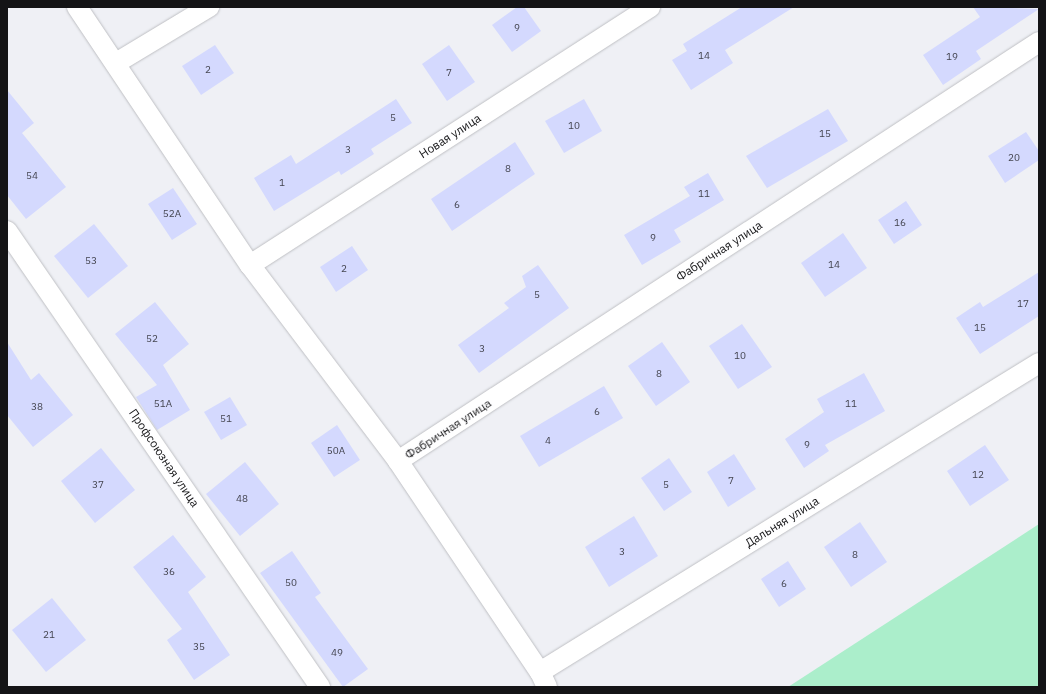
<!DOCTYPE html>
<meta charset="utf-8">
<style>
body{margin:0}
#map{position:relative;width:1046px;height:694px;overflow:hidden;background:#eff0f5;font-family:"IBM Plex Sans",sans-serif}
div>[style]{position:absolute}
.green>*{inset:0;background:#abeecb}
.building>*{inset:0;background:#d4d9fe}
.roads{filter:drop-shadow(0 0 1px #bfc0c4) drop-shadow(0 0 1px #bfc0c4)}
.minor>*{height:20px;margin:-10px;padding:0 10px;transform-origin:10px;border-radius:10px;background:#fff}
span{translate:-50% -50%;white-space:nowrap;text-align:center;line-height:1.15;-webkit-text-stroke:4px #fefeff;paint-order:stroke}
.number-label{font-size:10px;color:#444550}
.number-label span{-webkit-text-stroke-width:0}
.street-label{font-size:12px;color:#141416}
.frame{position:absolute;inset:0;border:8px solid #141416;pointer-events:none}
</style>
<div id="map">
<div class="green">
<i style="clip-path:polygon(1039px 524px,1039px 687px,788px 687px)"></i>
</div>
<div class="building">
<i style="clip-path:polygon(517px 7px,524px 7px,541px 31px,512px 52px,492px 25px)"></i>
<i style="clip-path:polygon(742px 7px,794px 7px,725px 50px,733px 63px,691px 90px,672px 60px,687px 51px,683px 44px)"></i>
<i style="clip-path:polygon(973px 7px,1039px 9px,976px 51px,981px 59px,943px 85px,923px 55px,980px 17px)"></i>
<i style="clip-path:polygon(215px 45px,234px 73px,201px 95px,182px 66px)"></i>
<i style="clip-path:polygon(449px 45px,475px 82px,447px 101px,422px 64px)"></i>
<i style="clip-path:polygon(7px 90px,34px 123px,22px 133px,66px 187px,26px 219px,7px 195px)"></i>
<i style="clip-path:polygon(396px 99px,412px 123px,371px 149px,374px 154px,341px 175px,339px 171px,274px 211px,254px 178px,291px 155px,296px 164px)"></i>
<i style="clip-path:polygon(584px 99px,602px 131px,564px 153px,545px 121px)"></i>
<i style="clip-path:polygon(828px 109px,848px 141px,767px 188px,746px 156px)"></i>
<i style="clip-path:polygon(1026px 132px,1039px 151px,1039px 160px,1005px 183px,988px 156px)"></i>
<i style="clip-path:polygon(515px 142px,535px 174px,452px 231px,431px 199px)"></i>
<i style="clip-path:polygon(708px 173px,724px 200px,674px 230px,681px 242px,642px 265px,624px 235px,690px 196px,684px 187px)"></i>
<i style="clip-path:polygon(173px 188px,197px 224px,172px 240px,148px 204px)"></i>
<i style="clip-path:polygon(906px 201px,922px 225px,894px 244px,878px 220px)"></i>
<i style="clip-path:polygon(94px 224px,128px 266px,88px 298px,54px 256px)"></i>
<i style="clip-path:polygon(843px 233px,867px 268px,825px 297px,801px 263px)"></i>
<i style="clip-path:polygon(352px 246px,368px 270px,336px 292px,320px 267px)"></i>
<i style="clip-path:polygon(538px 265px,569px 308px,479px 373px,458px 345px,509px 308px,504px 303px,526px 287px,522px 276px)"></i>
<i style="clip-path:polygon(1039px 272px,1039px 316px,980px 354px,956px 318px,980px 302px,983px 307px)"></i>
<i style="clip-path:polygon(155px 302px,189px 344px,163px 365px,190px 410px,157px 430px,136px 397px,157px 385px,115px 334px)"></i>
<i style="clip-path:polygon(742px 324px,772px 367px,738px 389px,709px 346px)"></i>
<i style="clip-path:polygon(7px 342px,31px 380px,39px 373px,73px 415px,33px 447px,7px 415px)"></i>
<i style="clip-path:polygon(662px 342px,690px 382px,656px 406px,628px 366px)"></i>
<i style="clip-path:polygon(864px 373px,885px 411px,825px 445px,829px 451px,804px 468px,785px 439px,824px 412px,817px 399px)"></i>
<i style="clip-path:polygon(604px 386px,623px 418px,539px 467px,520px 436px)"></i>
<i style="clip-path:polygon(230px 397px,247px 425px,221px 440px,204px 412px)"></i>
<i style="clip-path:polygon(337px 425px,360px 460px,334px 477px,311px 443px)"></i>
<i style="clip-path:polygon(985px 445px,1009px 480px,970px 506px,947px 471px)"></i>
<i style="clip-path:polygon(101px 448px,135px 490px,95px 523px,61px 481px)"></i>
<i style="clip-path:polygon(734px 454px,756px 489px,728px 507px,707px 472px)"></i>
<i style="clip-path:polygon(669px 458px,692px 492px,664px 511px,641px 478px)"></i>
<i style="clip-path:polygon(245px 462px,279px 504px,240px 536px,206px 494px)"></i>
<i style="clip-path:polygon(634px 516px,658px 556px,609px 587px,585px 547px)"></i>
<i style="clip-path:polygon(860px 522px,887px 562px,851px 587px,824px 547px)"></i>
<i style="clip-path:polygon(173px 535px,206px 577px,188px 592px,230px 655px,194px 680px,167px 640px,182px 629px,133px 567px)"></i>
<i style="clip-path:polygon(292px 551px,321px 593px,315px 597px,368px 669px,343px 687px,260px 573px)"></i>
<i style="clip-path:polygon(788px 561px,806px 589px,779px 607px,761px 579px)"></i>
<i style="clip-path:polygon(52px 598px,86px 640px,46px 672px,12px 630px)"></i>
</div>
<div class="roads">
<div class="minor">
<i style="left:77px;top:7px;width:311px;rotate:56.2deg"></i>
<i style="left:250px;top:265px;width:246px;rotate:52.9deg"></i>
<i style="left:398px;top:461px;width:254px;rotate:56.1deg"></i>
<i style="left:116px;top:63px;width:109px;rotate:-31.1deg"></i>
<i style="left:7px;top:231px;width:553px;rotate:55.53deg"></i>
<i style="left:250px;top:265px;width:476px;rotate:-32.8deg"></i>
<i style="left:398px;top:461px;width:766px;rotate:-33.17deg"></i>
<i style="left:547px;top:687px;width:17px;rotate:-115deg"></i>
<i style="left:540px;top:672px;width:587px;rotate:-31.77deg"></i>
</div>
</div>
<div class="number-label">
<span style="left:517px;top:28px">9</span>
<span style="left:704px;top:56px">14</span>
<span style="left:952px;top:57px">19</span>
<span style="left:208px;top:70px">2</span>
<span style="left:449px;top:73px">7</span>
<span style="left:393px;top:118px">5</span>
<span style="left:574px;top:126px">10</span>
<span style="left:825px;top:134px">15</span>
<span style="left:348px;top:150px">3</span>
<span style="left:1014px;top:158px">20</span>
<span style="left:508px;top:169px">8</span>
<span style="left:32px;top:176px">54</span>
<span style="left:282px;top:183px">1</span>
<span style="left:704px;top:194px">11</span>
<span style="left:457px;top:205px">6</span>
<span style="left:172px;top:214px">52А</span>
<span style="left:900px;top:223px">16</span>
<span style="left:653px;top:238px">9</span>
<span style="left:91px;top:261px">53</span>
<span style="left:834px;top:265px">14</span>
<span style="left:344px;top:269px">2</span>
<span style="left:537px;top:295px">5</span>
<span style="left:1023px;top:304px">17</span>
<span style="left:980px;top:328px">15</span>
<span style="left:152px;top:339px">52</span>
<span style="left:482px;top:349px">3</span>
<span style="left:740px;top:356px">10</span>
<span style="left:659px;top:374px">8</span>
<span style="left:163px;top:404px">51А</span>
<span style="left:851px;top:404px">11</span>
<span style="left:37px;top:407px">38</span>
<span style="left:597px;top:412px">6</span>
<span style="left:226px;top:419px">51</span>
<span style="left:548px;top:441px">4</span>
<span style="left:807px;top:445px">9</span>
<span style="left:336px;top:451px">50А</span>
<span style="left:978px;top:475px">12</span>
<span style="left:731px;top:481px">7</span>
<span style="left:98px;top:485px">37</span>
<span style="left:666px;top:485px">5</span>
<span style="left:242px;top:499px">48</span>
<span style="left:622px;top:552px">3</span>
<span style="left:855px;top:555px">8</span>
<span style="left:169px;top:572px">36</span>
<span style="left:291px;top:583px">50</span>
<span style="left:784px;top:584px">6</span>
<span style="left:49px;top:635px">21</span>
<span style="left:199px;top:647px">35</span>
<span style="left:337px;top:653px">49</span>
</div>
<div class="street-label">
<span style="left:450px;top:136px;rotate:-33deg">Новая улица</span>
<span style="left:719px;top:251px;rotate:-33deg">Фабричная улица</span>
<span style="left:448px;top:429px;rotate:-33deg">Фабричная улица</span>
<span style="left:164px;top:458px;rotate:56deg">Профсоюзная улица</span>
<span style="left:782px;top:522px;rotate:-32deg">Дальняя улица</span>
</div>
<div class="frame"></div>
</div>
